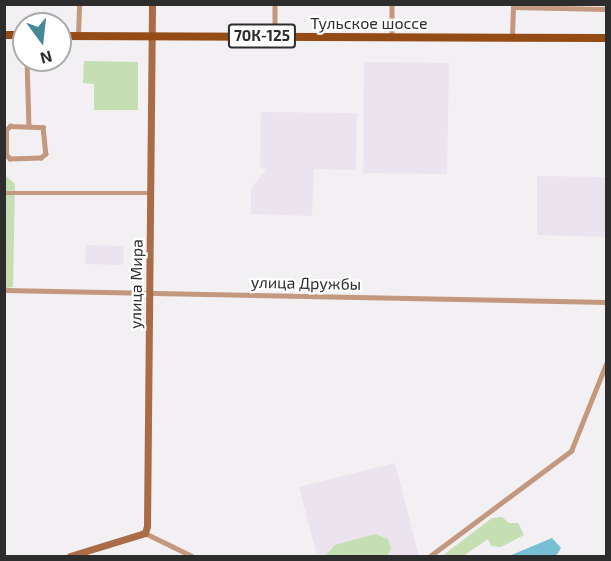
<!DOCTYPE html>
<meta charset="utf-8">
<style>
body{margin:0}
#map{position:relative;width:611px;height:561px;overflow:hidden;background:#f2f0f3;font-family:"Exo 2",sans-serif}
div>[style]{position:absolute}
.built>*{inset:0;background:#ebe4ee}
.green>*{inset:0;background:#c5dfb2}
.water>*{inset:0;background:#77c0d4}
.street>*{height:4.5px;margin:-2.25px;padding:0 2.25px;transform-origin:2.25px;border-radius:2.25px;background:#c3987f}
.secondary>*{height:7px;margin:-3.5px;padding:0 3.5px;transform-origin:3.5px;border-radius:3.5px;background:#a96c47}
.primary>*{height:8px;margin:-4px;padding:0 4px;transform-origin:4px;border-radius:4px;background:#954b15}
span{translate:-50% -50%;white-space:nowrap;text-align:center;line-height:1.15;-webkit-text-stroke:4.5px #fff;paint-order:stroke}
.shield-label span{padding:2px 4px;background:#fff;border:2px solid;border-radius:4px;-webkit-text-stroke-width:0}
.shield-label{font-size:15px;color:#2e2d2e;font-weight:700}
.street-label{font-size:16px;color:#2e2d2e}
.frame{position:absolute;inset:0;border:6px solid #2e2d2e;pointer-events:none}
.north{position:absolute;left:12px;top:12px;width:60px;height:60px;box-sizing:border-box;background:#fff;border:2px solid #ababab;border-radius:50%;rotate:165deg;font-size:16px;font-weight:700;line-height:24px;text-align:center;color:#2e2d2e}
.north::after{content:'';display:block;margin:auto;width:21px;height:27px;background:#458998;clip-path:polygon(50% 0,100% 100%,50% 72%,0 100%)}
</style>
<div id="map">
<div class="built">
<i style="clip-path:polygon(364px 62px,449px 63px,447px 174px,363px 173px)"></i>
<i style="clip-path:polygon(261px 112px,357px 113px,356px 170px,314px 169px,312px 216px,251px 214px,251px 189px,266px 169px,260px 168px)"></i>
<i style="clip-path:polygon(537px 176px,606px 177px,606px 237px,537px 235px)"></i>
<i style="clip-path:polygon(86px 245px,124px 246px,123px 265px,85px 264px)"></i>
<i style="clip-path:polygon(395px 463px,419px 556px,317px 556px,299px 487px)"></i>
</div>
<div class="green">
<i style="clip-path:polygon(84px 61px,138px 62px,138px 110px,94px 110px,94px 84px,83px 83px)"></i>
<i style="clip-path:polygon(4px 174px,15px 184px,13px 287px,5px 288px)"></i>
<i style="clip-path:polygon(502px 517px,509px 523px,518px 523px,524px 535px,501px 547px,491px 546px,488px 539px,463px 556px,442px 556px,492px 518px)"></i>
<i style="clip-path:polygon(375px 534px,388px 539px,391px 549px,387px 556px,325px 556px,335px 545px)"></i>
</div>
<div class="water">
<i style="clip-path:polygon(552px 538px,561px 548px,556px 556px,509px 556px)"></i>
</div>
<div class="street">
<i style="left:275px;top:4px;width:32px;rotate:90deg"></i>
<i style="left:392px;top:4px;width:32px;rotate:90deg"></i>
<i style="left:513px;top:7px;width:93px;rotate:1.2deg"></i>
<i style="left:16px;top:35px;width:19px;rotate:65deg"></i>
<i style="left:78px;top:36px;width:32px;rotate:-88deg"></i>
<i style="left:512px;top:36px;width:30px;rotate:-88deg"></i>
<i style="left:27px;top:60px;width:66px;rotate:88.3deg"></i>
<i style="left:10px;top:126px;width:33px;rotate:2deg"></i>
<i style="left:43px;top:127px;width:27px;rotate:84deg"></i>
<i style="left:46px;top:154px;width:6px;rotate:141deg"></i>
<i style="left:41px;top:158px;width:31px;rotate:178deg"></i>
<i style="left:10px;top:159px;width:6px;rotate:-135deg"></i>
<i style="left:6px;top:155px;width:25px;rotate:-90deg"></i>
<i style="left:6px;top:130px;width:6px;rotate:-45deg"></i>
<i style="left:4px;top:193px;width:147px"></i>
<i style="left:4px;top:290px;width:602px;rotate:1.14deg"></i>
<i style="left:145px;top:533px;width:52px;rotate:26.1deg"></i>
<i style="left:430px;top:556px;width:176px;rotate:-36.7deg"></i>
<i style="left:571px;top:451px;width:94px;rotate:-68.1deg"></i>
</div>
<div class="secondary">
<i style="left:70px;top:556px;width:78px;rotate:-17deg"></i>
<i style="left:145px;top:533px;width:7px;rotate:-74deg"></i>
<i style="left:147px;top:526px;width:522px;rotate:-89.45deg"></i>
</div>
<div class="primary">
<i style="left:4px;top:35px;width:20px"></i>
<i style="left:60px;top:36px;width:546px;rotate:0.21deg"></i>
</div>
<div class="shield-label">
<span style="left:262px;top:36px">70К-125</span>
</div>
<div class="street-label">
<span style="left:369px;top:23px">Тульское шоссе</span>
<span style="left:306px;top:283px;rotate:1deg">улица Дружбы</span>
<span style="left:136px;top:284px;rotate:-89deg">улица Мира</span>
</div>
<div class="frame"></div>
<div class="north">N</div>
</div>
